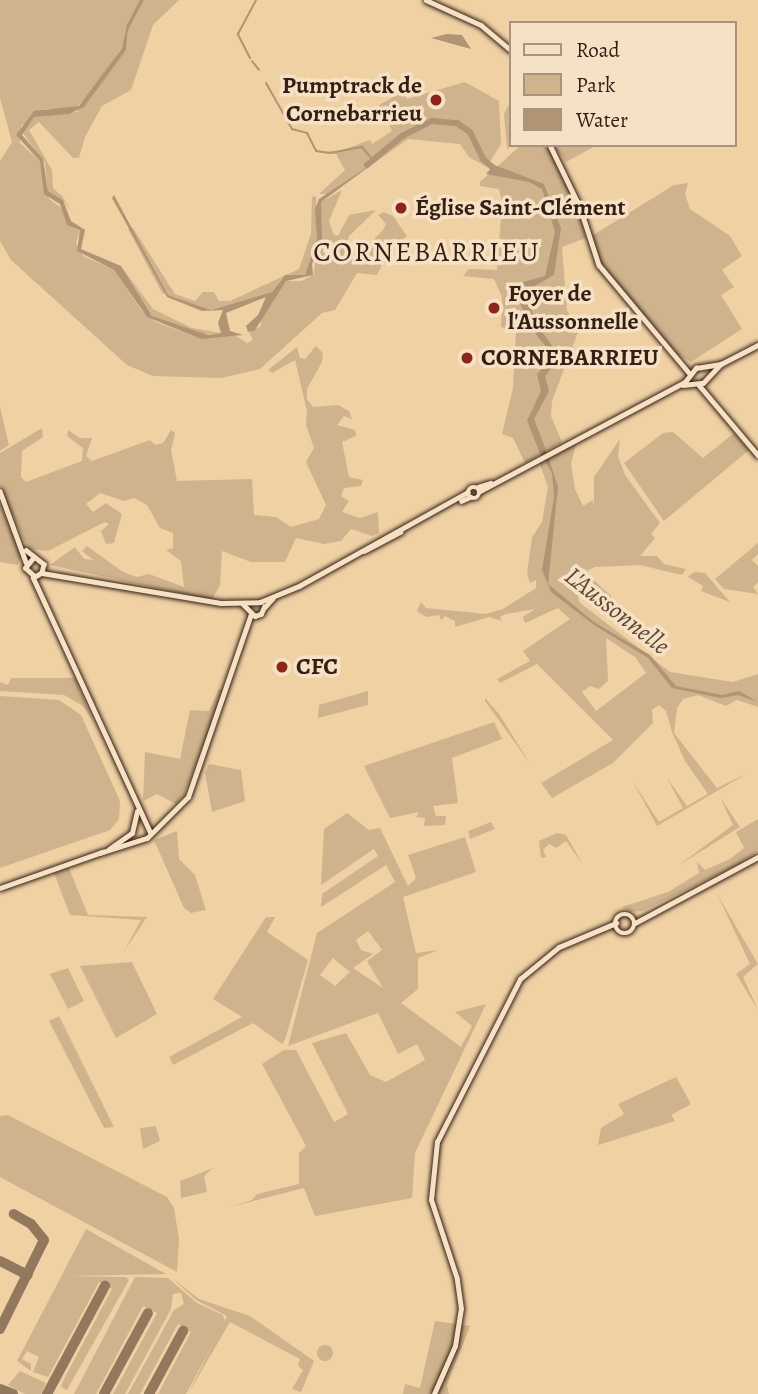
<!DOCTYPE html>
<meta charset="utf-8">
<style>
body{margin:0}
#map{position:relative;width:758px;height:1394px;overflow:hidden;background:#efd1a4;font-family:Alegreya,serif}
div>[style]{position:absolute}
.green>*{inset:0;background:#cfb38c}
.round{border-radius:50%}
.water>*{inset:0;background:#b09473}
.stream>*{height:2px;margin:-1px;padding:0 1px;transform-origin:1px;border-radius:1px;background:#b09473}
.river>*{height:6px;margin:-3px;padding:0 3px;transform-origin:3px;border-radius:3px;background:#b09473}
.taxiway>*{height:10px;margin:-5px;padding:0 5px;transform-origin:5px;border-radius:5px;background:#92785c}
.roads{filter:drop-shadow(0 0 2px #351e15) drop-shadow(0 0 2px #351e15)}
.secondary>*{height:4.5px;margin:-2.25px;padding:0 2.25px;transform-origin:2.25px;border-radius:2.25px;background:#f5e1c4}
.secondary>.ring{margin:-2.25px;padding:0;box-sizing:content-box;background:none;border:4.5px solid #f5e1c4;border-radius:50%}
.dots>*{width:19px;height:19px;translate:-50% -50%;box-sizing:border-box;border:4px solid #f5e1c4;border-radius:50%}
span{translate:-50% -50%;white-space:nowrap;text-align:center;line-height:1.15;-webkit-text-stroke:7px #f5e1c4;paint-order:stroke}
.poi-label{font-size:24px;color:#351e15;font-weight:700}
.right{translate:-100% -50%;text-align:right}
.left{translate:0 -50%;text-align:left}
.water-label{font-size:26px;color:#604736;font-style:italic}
.quarter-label{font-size:28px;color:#351e15;letter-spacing:2px}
.legend{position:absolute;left:509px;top:21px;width:228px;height:126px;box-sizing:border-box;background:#f5e1c4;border:2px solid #a8937e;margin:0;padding:9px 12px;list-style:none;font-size:21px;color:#351e15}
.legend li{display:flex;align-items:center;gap:14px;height:35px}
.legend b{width:35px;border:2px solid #a8937e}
</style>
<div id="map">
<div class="green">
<i style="clip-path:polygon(0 0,140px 0,122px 47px,91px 92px,75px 109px,45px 109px,21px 126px,20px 143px,40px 161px,49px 199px,63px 209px,68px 225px,80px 230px,76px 243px,83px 256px,114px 270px,142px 311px,156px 322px,193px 336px,236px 336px,247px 343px,253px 340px,249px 332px,261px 326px,260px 318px,286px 281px,302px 281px,314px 274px,321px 202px,342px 190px,329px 221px,334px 235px,338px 236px,349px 215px,376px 210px,349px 236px,343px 259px,347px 262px,357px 249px,361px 252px,383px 230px,386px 224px,378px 215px,384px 212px,393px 216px,407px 236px,390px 248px,377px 275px,357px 273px,335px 310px,322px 313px,260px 369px,221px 378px,153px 376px,127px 365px,11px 260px,0 241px,0 161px,12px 142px,0 98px)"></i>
<i style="clip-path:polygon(144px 0,179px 0,153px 25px,131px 90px,102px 106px,85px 137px,79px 158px,73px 158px,39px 122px,29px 130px,52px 170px,53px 188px,62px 196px,73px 214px,63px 200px,48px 191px,45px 163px,22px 132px,34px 117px,77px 112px,126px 50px,128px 30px)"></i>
<i style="clip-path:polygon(465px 82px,499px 101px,501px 144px,487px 167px,469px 157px,460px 144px,408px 139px,331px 194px,319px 194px,345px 170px,336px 154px,316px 152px,340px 151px,370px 140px,372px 144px,392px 131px,379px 105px,402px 92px,407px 99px)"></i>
<i style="clip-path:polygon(511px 100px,512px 145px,507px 149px,504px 114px)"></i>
<i style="clip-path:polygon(521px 145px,548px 145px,574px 199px,586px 238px,562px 247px,567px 311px,580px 327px,552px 401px,551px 416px,562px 442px,525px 463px,513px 438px,502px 434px,513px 388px,516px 332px,501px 327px,502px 297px,494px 279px,463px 276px,469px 269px,497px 270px,502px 203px,499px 189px,480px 186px,480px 182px)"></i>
<i style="clip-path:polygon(553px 145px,597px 145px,566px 162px)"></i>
<i style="clip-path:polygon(688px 183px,685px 194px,690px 209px,730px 236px,742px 256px,722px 270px,734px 287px,721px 295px,742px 329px,691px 362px,671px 350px,603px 267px,590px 237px,674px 185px)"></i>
<i style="clip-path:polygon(316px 196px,317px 239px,305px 275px,282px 278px,272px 292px,211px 310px,162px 293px,128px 229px,133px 228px,175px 294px,195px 301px,203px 292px,214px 292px,219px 301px,230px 301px,299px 269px,311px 234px,312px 197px)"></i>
<i style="clip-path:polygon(121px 266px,153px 309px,192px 328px,221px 333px,200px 335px,152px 316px)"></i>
<i style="clip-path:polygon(316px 346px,323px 353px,322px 362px,307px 389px,307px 399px,313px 407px,338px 405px,349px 411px,352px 419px,344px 416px,337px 425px,355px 430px,356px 436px,342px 442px,349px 477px,363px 480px,361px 486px,344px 488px,341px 496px,349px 501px,342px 512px,360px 518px,378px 512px,379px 533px,372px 536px,351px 529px,341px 541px,324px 544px,296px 538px,285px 562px,251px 562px,222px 551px,220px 585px,212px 600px,50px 565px,75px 547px,84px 559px,93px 560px,82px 551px,87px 546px,123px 572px,137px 577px,149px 574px,184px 587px,181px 561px,166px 550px,173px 548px,173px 533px,160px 528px,147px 505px,134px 498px,124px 501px,100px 493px,86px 504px,93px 512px,106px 503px,122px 514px,114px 543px,106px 544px,101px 531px,109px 524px,105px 522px,48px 551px,28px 549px,0 486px,0 453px,42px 428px,43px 437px,22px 451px,21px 477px,26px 482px,82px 461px,83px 448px,67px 436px,68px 430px,80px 438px,92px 438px,86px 456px,92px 461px,150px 440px,155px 445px,163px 443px,171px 430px,175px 433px,171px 450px,177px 481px,252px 479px,254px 515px,276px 517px,291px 527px,319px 519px,326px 505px,306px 462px,314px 448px,306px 425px,307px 411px,295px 360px,272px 373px,268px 370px,297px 347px,300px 358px,305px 359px)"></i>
<i style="clip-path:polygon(0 407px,9px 445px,0 451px)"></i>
<i style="clip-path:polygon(673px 432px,703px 458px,734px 433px,749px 450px,664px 521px,624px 463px,663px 433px)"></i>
<i style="clip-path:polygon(evenodd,620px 439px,618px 456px,625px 475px,660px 523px,651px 534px,655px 538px,640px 556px,657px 556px,664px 564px,686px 569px,682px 575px,640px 565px,595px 567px,585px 572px,611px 596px,611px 607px,604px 609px,581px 587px,577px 589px,579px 602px,670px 672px,733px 682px,758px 674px,758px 707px,737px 700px,726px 706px,698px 695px,683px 699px,677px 708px,674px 733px,717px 788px,748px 773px,657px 826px,633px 782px,659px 822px,683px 808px,667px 778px,687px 806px,708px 794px,685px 761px,672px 732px,666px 711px,659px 705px,652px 710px,653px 723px,613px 763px,552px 798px,541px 783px,613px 740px,537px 664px,500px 683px,497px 679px,530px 661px,523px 651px,570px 619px,558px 608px,525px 623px,523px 617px,535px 609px,506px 614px,500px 617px,502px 621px,489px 617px,455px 627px,455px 621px,445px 616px,441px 620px,439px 615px,426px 617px,417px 611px,421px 602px,426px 608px,486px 614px,503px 609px,536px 588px,536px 580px,530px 583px,527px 574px,532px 537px,542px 522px,548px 487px,539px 462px,576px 444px,571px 464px,575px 489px,583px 506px,593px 500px,594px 507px,594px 477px,620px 439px,606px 638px,636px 658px,646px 673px,596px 711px,582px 692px,590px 686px,599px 689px,608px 681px,606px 638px)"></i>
<i style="clip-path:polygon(0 504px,21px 556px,18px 565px,0 562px)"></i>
<i style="clip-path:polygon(758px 543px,758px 554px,752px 560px,758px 566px,758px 582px,753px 587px,758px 594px,724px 589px,715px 579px)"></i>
<i style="clip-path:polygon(694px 572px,705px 573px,730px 602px,701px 591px,703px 586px,688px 577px)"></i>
<i style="clip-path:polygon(11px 678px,75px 678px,94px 723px,83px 706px,64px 695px,0 691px,0 682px,8px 685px)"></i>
<i style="clip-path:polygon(219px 689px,224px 689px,184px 795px,176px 804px,157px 794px,143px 801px,145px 752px,180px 759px,190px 710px,209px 711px)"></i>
<i style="clip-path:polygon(368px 691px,368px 705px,318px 718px,319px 705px)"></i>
<i style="clip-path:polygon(0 696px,59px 700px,81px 715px,120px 801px,119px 819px,110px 830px,0 868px)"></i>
<i style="clip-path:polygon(485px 698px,499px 714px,531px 765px,485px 701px)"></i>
<i style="clip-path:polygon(494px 722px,502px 739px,452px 758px,458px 803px,433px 806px,436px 816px,446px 816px,445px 825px,424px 826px,425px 818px,416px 817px,419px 812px,390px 818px,364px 766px)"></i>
<i style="clip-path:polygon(209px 764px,241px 770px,245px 801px,212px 812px,205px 773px)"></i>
<i style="clip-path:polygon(720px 797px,740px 827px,679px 865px,733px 825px)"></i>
<i style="clip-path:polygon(evenodd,347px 813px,369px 830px,380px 828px,408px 886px,416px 878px,408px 855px,465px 837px,476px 872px,403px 897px,416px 953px,439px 950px,418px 958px,418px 989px,401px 1003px,461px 1047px,472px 1026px,455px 1012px,486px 1004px,415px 1153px,412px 1198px,315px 1216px,304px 1188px,230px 1207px,252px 1200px,257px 1194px,299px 1184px,299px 1153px,306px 1146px,262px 1064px,284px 1050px,296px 1050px,334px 1122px,348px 1114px,312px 1043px,346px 1033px,370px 1075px,386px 1082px,425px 1060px,417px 1044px,398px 1054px,378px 1013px,288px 1046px,317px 933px,395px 882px,386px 865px,321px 907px,322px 894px,378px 856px,374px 849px,321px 885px,324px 829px,347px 813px,368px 931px,382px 950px,367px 961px,383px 988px,353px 968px,373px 954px,361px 950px,356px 940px,368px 931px,347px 813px,333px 958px,350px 972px,335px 986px,320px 975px,333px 958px)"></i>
<i style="clip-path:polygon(758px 819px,758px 851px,739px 864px,643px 911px,630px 912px,622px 907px,668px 892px,699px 873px,697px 862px,705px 870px,730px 859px,744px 848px,736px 832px)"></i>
<i style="clip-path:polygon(491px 822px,495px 829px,470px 839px,468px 831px)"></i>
<i style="clip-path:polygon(177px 831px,179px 859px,195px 875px,206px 910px,191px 913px,184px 908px,154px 840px)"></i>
<i style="clip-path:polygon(557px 833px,566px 835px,583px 865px,566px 841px,556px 848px,549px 844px,543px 850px,546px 857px,541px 858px,539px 841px)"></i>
<i style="clip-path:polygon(69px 868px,88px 915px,147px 917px,123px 953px,141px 920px,70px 915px,54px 873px)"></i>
<i style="clip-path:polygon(717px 894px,758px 964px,743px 977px,758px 1010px,736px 974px,750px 964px)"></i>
<i style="clip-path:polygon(266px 917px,275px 917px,267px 932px,308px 960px,285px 1040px,282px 1044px,253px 1023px,173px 1065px,169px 1057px,242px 1017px,213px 999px)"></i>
<i style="clip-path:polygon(132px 962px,157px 1014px,116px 1038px,80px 966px)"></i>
<i style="clip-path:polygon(68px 968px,84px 1001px,68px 1009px,50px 974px)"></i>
<i style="clip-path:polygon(59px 1016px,114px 1127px,104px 1128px,49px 1021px)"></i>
<i style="clip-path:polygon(676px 1077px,691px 1104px,671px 1115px,675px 1121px,598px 1145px,601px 1128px,624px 1114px,618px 1104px)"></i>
<i style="clip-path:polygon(8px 1115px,167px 1197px,174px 1208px,179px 1239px,177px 1272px,0 1177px,0 1116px)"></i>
<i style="clip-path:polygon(156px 1126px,160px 1141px,143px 1149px,140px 1128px)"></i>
<i style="clip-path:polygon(213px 1168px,204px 1176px,207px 1192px,181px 1198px,180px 1181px)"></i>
<i style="clip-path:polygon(86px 1229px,166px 1274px,68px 1276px,126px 1277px,129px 1280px,67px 1390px,61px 1387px,63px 1381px,112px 1289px,99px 1282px,48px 1377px,33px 1372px,39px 1357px,27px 1351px,22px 1359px,31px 1364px,31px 1371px,17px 1361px)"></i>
<i style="clip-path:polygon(135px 1277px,168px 1278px,197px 1303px,223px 1315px,225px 1322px,186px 1394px,158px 1394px,191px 1332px,178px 1324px,140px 1394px,128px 1394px,174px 1310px,184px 1304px,181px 1293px,173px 1294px,171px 1309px,125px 1394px,113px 1394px,157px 1313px,143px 1306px,96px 1394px,74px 1394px)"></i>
<i style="clip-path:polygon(172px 1278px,199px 1299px,250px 1316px,314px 1361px,301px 1392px,292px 1389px,303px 1370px,298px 1366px,300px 1359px,230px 1322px,188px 1394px,227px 1316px,196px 1300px)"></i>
<i style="clip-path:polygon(435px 1321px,470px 1326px,447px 1385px,449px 1394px,403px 1394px,405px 1384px,420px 1388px)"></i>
<i class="round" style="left:317px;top:1345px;width:16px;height:16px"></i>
<i style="clip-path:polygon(20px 1371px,46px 1383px,41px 1394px,25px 1394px,8px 1385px)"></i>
</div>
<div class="water">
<i style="clip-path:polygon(140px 0,144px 0,128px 30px,126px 50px,84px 107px,69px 114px,34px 117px,22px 135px,43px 159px,48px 191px,63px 200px,71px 221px,85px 230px,81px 249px,121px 266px,152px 316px,208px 335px,221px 333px,218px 323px,223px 310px,202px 311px,167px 297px,112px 198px,114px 195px,168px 295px,211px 310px,272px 292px,285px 275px,305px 275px,317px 239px,315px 209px,319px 199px,375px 162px,321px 202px,322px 238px,312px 264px,313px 275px,286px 281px,255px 330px,248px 332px,246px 326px,258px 315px,266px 297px,226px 313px,230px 331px,243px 335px,201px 339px,147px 317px,114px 270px,77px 251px,80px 230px,67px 225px,60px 204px,44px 194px,40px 161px,16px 135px,34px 111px,79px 106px,122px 48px,127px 25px)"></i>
<i style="clip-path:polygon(447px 34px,462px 35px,471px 49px,431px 38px)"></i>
<i style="clip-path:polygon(494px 165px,544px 184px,561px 228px,554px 275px,524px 292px,538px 326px,560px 357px,545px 376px,549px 391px,534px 419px,547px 453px,541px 456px,527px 421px,541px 391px,537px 374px,554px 356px,537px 336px,516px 296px,520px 283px,545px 276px,555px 232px,542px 189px,529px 182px,486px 174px)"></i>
<i style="clip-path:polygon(548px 456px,558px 487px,548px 584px,594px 622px,650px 655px,676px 686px,722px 695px,739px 691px,758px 702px,738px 695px,721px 698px,672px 688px,648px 658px,594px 625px,551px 592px,542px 570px,554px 497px,552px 473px,544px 459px)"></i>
</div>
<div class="stream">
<i style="left:250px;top:58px;width:27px;rotate:-117deg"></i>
<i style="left:238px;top:34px;width:38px;rotate:-62deg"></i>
<i style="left:252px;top:61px;width:11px;rotate:52deg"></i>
<i style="left:266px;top:83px;width:53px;rotate:60.5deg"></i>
<i style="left:292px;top:129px;width:16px;rotate:15deg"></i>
<i style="left:307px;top:133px;width:20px;rotate:63deg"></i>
<i style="left:316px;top:151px;width:14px;rotate:8deg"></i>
<i style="left:330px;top:153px;width:33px;rotate:-11deg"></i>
<i style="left:362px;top:147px;width:17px;rotate:50deg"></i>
</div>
<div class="river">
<i style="left:367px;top:165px;width:45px;rotate:-39.6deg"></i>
<i style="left:402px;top:136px;width:34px;rotate:-27deg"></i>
<i style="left:432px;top:121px;width:25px;rotate:5deg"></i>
<i style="left:457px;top:123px;width:16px;rotate:35deg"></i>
<i style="left:470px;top:132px;width:30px;rotate:64deg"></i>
<i style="left:483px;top:159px;width:20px;rotate:41deg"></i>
</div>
<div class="taxiway">
<i style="left:0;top:1261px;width:31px;rotate:27deg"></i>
<i style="left:0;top:1329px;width:99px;rotate:-63.7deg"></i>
<i style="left:44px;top:1240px;width:21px;rotate:-129deg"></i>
<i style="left:31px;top:1224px;width:20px;rotate:-150deg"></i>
<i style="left:0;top:1389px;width:14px;rotate:21deg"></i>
<i style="left:47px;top:1394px;width:123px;rotate:-61.8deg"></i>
<i style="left:104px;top:1394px;width:92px;rotate:-61.5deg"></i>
<i style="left:149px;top:1394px;width:72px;rotate:-61.6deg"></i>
</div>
<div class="roads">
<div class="secondary">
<i style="left:426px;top:0;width:60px;rotate:24.4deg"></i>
<i style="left:481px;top:25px;width:39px;rotate:40deg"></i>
<i style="left:550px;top:145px;width:69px;rotate:64.2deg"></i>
<i style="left:580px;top:207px;width:61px;rotate:71.9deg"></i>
<i style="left:599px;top:265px;width:142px;rotate:50.1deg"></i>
<i style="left:683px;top:385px;width:20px;rotate:-6deg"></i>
<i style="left:703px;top:383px;width:26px;rotate:-47deg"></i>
<i style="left:721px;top:364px;width:42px;rotate:-27.2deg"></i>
<i style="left:699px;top:385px;width:92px;rotate:49.9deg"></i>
<i class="ring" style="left:468px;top:487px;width:7.5px;height:7.5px"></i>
<i style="left:478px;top:487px;width:13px;rotate:-18deg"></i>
<i style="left:0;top:491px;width:76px;rotate:69.9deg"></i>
<i style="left:480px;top:491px;width:232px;rotate:-28deg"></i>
<i style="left:685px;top:382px;width:18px;rotate:-52deg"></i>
<i style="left:696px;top:368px;width:25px;rotate:-9deg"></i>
<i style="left:461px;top:501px;width:10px;rotate:-24deg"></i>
<i style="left:26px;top:550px;width:23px;rotate:38deg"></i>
<i style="left:44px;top:564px;width:9px;rotate:103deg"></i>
<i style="left:42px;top:573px;width:8px;rotate:150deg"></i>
<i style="left:35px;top:577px;width:13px;rotate:-138deg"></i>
<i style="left:25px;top:568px;width:14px;rotate:-51deg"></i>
<i style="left:364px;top:551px;width:41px;rotate:-27.8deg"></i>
<i style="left:42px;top:573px;width:181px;rotate:9.5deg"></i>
<i style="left:221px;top:603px;width:39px;rotate:-1deg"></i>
<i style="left:260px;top:602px;width:42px;rotate:-22.3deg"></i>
<i style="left:299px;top:586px;width:193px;rotate:-29.1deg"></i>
<i style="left:33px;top:577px;width:282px;rotate:65.3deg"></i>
<i style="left:243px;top:604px;width:17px;rotate:45deg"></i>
<i style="left:255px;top:616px;width:6px;rotate:-18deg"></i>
<i style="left:261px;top:614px;width:8px;rotate:-67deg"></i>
<i style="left:264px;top:608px;width:13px;rotate:-48deg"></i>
<i style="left:132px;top:833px;width:22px;rotate:-77deg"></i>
<i style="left:109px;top:849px;width:28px;rotate:-35deg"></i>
<i style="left:100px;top:853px;width:49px;rotate:-17.7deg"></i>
<i style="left:147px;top:838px;width:58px;rotate:-45deg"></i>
<i style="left:188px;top:797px;width:194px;rotate:-71deg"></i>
<i style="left:0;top:888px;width:108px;rotate:-19.4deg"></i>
<i class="ring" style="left:615px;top:914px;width:15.5px;height:15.5px"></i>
<i style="left:635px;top:923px;width:140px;rotate:-28.2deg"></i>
<i style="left:434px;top:1394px;width:52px;rotate:-66.4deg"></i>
<i style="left:455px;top:1346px;width:37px;rotate:-81deg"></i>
<i style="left:461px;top:1309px;width:30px;rotate:-98deg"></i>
<i style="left:457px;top:1279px;width:83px;rotate:-108.2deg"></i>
<i style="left:431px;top:1200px;width:58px;rotate:-84.1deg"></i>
<i style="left:437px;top:1142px;width:183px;rotate:-63deg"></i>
<i style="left:520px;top:979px;width:50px;rotate:-39.4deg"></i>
<i style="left:559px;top:947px;width:62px;rotate:-22.8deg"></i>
</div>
</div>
<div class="dots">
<i style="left:436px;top:100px;background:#8f2418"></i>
<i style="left:401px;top:208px;background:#8f2418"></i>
<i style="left:494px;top:308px;background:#8f2418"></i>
<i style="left:467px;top:358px;background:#8f2418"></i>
<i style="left:282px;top:667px;background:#8f2418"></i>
</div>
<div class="poi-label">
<span class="right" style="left:422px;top:100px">Pumptrack de<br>Cornebarrieu</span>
<span class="left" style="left:415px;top:208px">Église Saint-Clément</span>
<span class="left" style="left:508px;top:308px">Foyer de<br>l'Aussonnelle</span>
<span class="left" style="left:481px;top:358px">CORNEBARRIEU</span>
<span class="left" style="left:296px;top:667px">CFC</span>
</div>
<div class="water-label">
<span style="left:617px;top:611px;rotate:38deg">L'Aussonnelle</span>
</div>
<div class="quarter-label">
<span style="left:427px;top:252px">CORNEBARRIEU</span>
</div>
<ul class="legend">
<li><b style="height:9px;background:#f5e1c4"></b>Road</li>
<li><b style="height:19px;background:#cfb38c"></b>Park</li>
<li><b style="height:19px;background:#b09473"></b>Water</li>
</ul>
</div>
